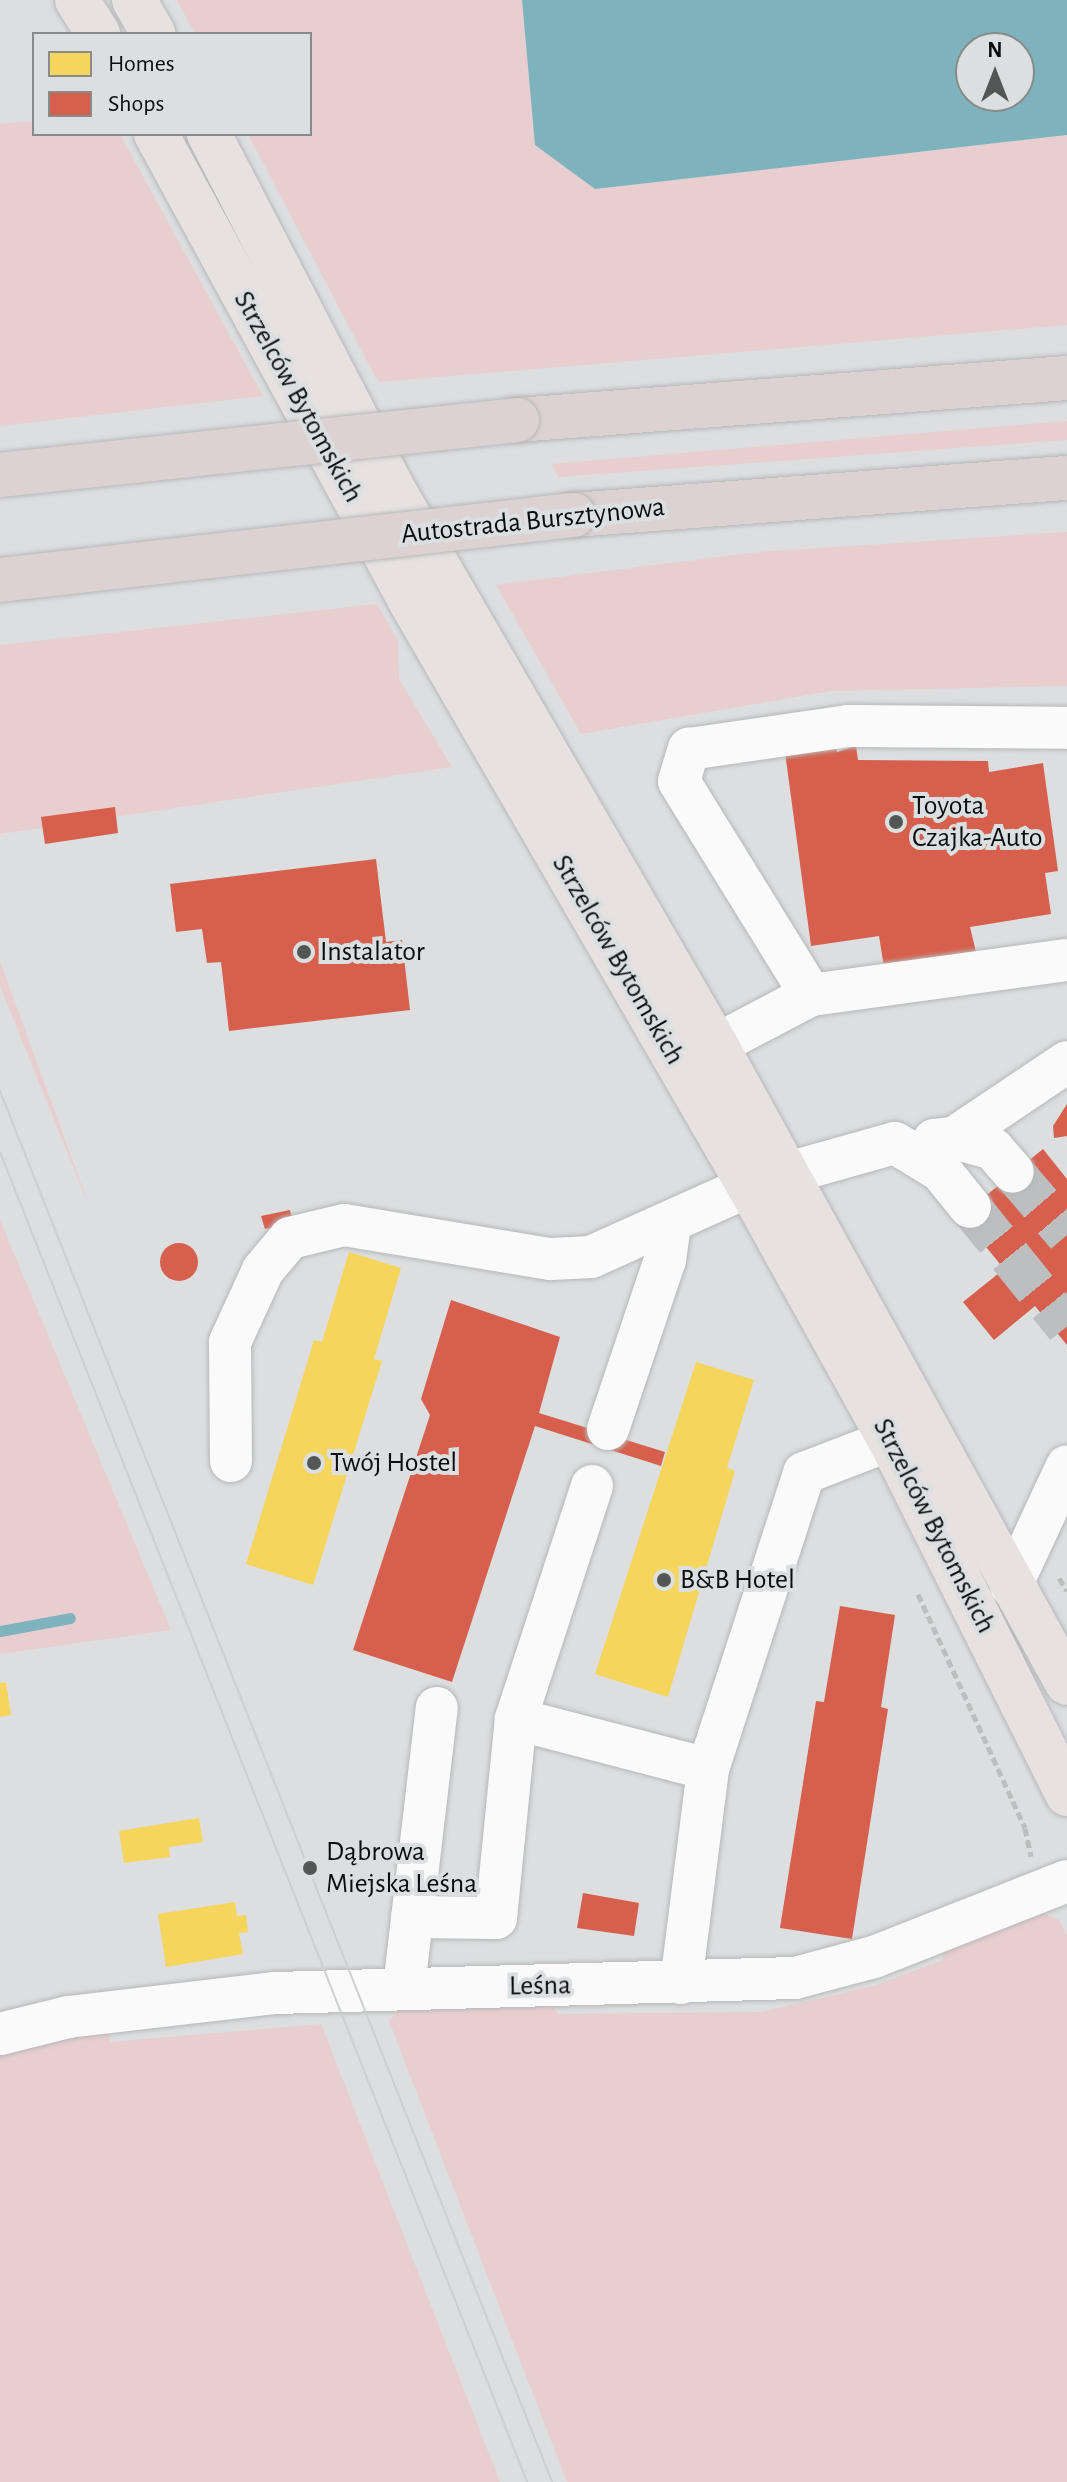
<!DOCTYPE html>
<meta charset="utf-8">
<style>
body{margin:0}
#map{position:relative;width:1067px;height:2482px;overflow:hidden;background:#dcdedf;font-family:"Alegreya Sans",sans-serif}
div>[style]{position:absolute}
.green>*{inset:0;background:#e9ced0}
.water>*{inset:0;background:#7eb3bd}
.homes>*{inset:0;background:#f6d55c}
.shops>*{inset:0;background:#d6604d}
.round{border-radius:50%}
.stream>*{height:11px;margin:-5.5px;padding:0 5.5px;transform-origin:5.5px;border-radius:5.5px;background:#7eb3bd}
.minor-tunnel>*{height:42px;margin-top:-21px;transform-origin:0;background:repeating-linear-gradient(90deg,#bdbec0 0 42px,transparent 0 63px)}
.path>*{height:5px;margin-top:-2.5px;transform-origin:0;background:repeating-linear-gradient(90deg,#bdbebe 0 8px,transparent 0 12px)}
.roads{filter:drop-shadow(0 0 2px #b6b7b8) drop-shadow(0 0 2px #b6b7b8)}
.minor>*{height:42px;margin:-21px;padding:0 21px;transform-origin:21px;border-radius:21px;background:#fafafa}
.major>*{height:44px;margin:-22px;padding:0 22px;transform-origin:22px;border-radius:22px;background:#e8e1e2}
.highway>*{height:44px;margin:-22px;padding:0 22px;transform-origin:22px;border-radius:22px;background:#ddd2d3}
.tram>*{height:2px;margin:-1px;padding:0 1px;transform-origin:1px;border-radius:1px;background:#cecfcf}
.bridges{filter:drop-shadow(0 0 2px #b8b9ba) drop-shadow(0 0 2px #b8b9ba)}
.highway-bridge>*{height:44px;margin:-22px;padding:0 22px;transform-origin:22px;border-radius:22px;background:#ddd2d3}
.dots>*{width:22px;height:22px;translate:-50% -50%;box-sizing:border-box;border:4px solid #dbdfe0;border-radius:50%}
span{translate:-50% -50%;white-space:nowrap;text-align:center;line-height:1.15;-webkit-text-stroke:8px #dbdfe0;paint-order:stroke}
.street-label{font-size:28px;color:#0b0c0d}
.poi-label{font-size:28px;color:#0b0c0d}
.left{translate:0 -50%;text-align:left}
.legend{position:absolute;left:32px;top:32px;width:280px;height:104px;box-sizing:border-box;background:#dbdfe0;border:2px solid #888b8c;margin:0;padding:10px 14px;list-style:none;font-size:24px;color:#0b0c0d}
.legend li{display:flex;align-items:center;gap:16px;height:40px}
.legend b{width:40px;border:2px solid #888b8c}
.north{position:absolute;left:955px;top:32px;width:80px;height:80px;box-sizing:border-box;background:#dbdfe0;border:2px solid #888b8c;border-radius:50%;rotate:0deg;font-size:22px;font-weight:700;line-height:32px;text-align:center;color:#0b0c0d}
.north::after{content:'';display:block;margin:auto;width:28px;height:36px;background:#545656;clip-path:polygon(50% 0,100% 100%,50% 72%,0 100%)}
</style>
<div id="map">
<div class="green">
<i style="clip-path:polygon(177px 0,522px 0,535px 144px,596px 189px,1067px 135px,1067px 325px,378px 382px,248px 134px,310px 134px,310px 34px,195px 34px)"></i>
<i style="clip-path:polygon(34px 121px,34px 134px,120px 134px,263px 396px,0 426px,0 124px)"></i>
<i style="clip-path:polygon(1067px 421px,1067px 440px,558px 477px,552px 464px)"></i>
<i style="clip-path:polygon(1067px 532px,1067px 686px,831px 691px,581px 734px,496px 585px,759px 552px)"></i>
<i style="clip-path:polygon(377px 604px,398px 641px,399px 679px,452px 767px,0 834px,0 645px)"></i>
<i style="clip-path:polygon(0 961px,91px 1211px,0 986px)"></i>
<i style="clip-path:polygon(0 1220px,171px 1630px,0 1654px)"></i>
<i style="clip-path:polygon(1042px 1913px,1059px 1920px,1067px 1936px,1067px 2482px,567px 2482px,389px 2021px,407px 2001px,547px 1997px,558px 2014px,761px 2012px,873px 1986px,943px 1960px,944px 1947px)"></i>
<i style="clip-path:polygon(107px 2021px,110px 2042px,321px 2024px,500px 2482px,0 2482px,0 2042px)"></i>
</div>
<div class="water">
<i style="clip-path:polygon(evenodd,522px 0,1067px 0,1067px 135px,595px 189px,535px 145px,522px 0,971px 48px,1019px 48px,1019px 96px,971px 96px,971px 48px)"></i>
</div>
<div class="homes">
<i style="clip-path:polygon(349px 1252px,401px 1268px,374px 1359px,382px 1361px,313px 1585px,246px 1564px,314px 1340px,322px 1342px)"></i>
<i style="clip-path:polygon(696px 1362px,754px 1380px,727px 1468px,735px 1471px,668px 1697px,595px 1674px)"></i>
<i style="clip-path:polygon(6px 1682px,11px 1715px,0 1717px,0 1683px)"></i>
<i style="clip-path:polygon(199px 1818px,203px 1842px,169px 1847px,170px 1857px,124px 1863px,119px 1831px)"></i>
<i style="clip-path:polygon(235px 1902px,237px 1916px,246px 1915px,248px 1932px,239px 1933px,243px 1954px,166px 1967px,158px 1914px)"></i>
</div>
<div class="shops">
<i style="clip-path:polygon(835px 746px,837px 752px,856px 746px,858px 760px,988px 761px,989px 772px,1043px 763px,1058px 871px,1045px 873px,1051px 914px,970px 927px,976px 952px,884px 967px,879px 936px,811px 946px,785px 752px)"></i>
<i style="clip-path:polygon(115px 807px,118px 833px,45px 844px,41px 817px)"></i>
<i style="clip-path:polygon(376px 859px,386px 942px,402px 940px,410px 1010px,229px 1031px,221px 962px,207px 963px,202px 929px,176px 932px,170px 884px)"></i>
<i style="clip-path:polygon(1067px 1104px,1067px 1136px,1054px 1138px,1053px 1126px)"></i>
<i style="clip-path:polygon(1043px 1149px,1067px 1179px,1067px 1345px,1035px 1306px,994px 1340px,963px 1302px,1004px 1269px,961px 1216px)"></i>
<i style="clip-path:polygon(290px 1210px,293px 1223px,265px 1229px,261px 1216px)"></i>
<i class="round" style="left:160px;top:1243px;width:38px;height:38px"></i>
<i style="clip-path:polygon(451px 1300px,560px 1337px,539px 1413px,665px 1452px,661px 1466px,535px 1426px,452px 1682px,353px 1650px,430px 1415px,421px 1399px)"></i>
<i style="clip-path:polygon(840px 1606px,895px 1615px,881px 1707px,888px 1709px,852px 1939px,780px 1928px,816px 1701px,824px 1702px)"></i>
<i style="clip-path:polygon(583px 1893px,639px 1903px,634px 1936px,577px 1928px)"></i>
</div>
<div class="stream">
<i style="left:0;top:1631px;width:71px;rotate:-10.5deg"></i>
</div>
<div class="minor-tunnel">
<i style="left:1013px;top:1172px;width:83px;rotate:49.4deg"></i>
<i style="left:970px;top:1207px;width:154px;rotate:51.1deg"></i>
</div>
<div class="path">
<i style="left:1059px;top:1578px;width:15px;rotate:58deg"></i>
<i style="left:918px;top:1594px;width:257px;rotate:65.4deg"></i>
<i style="left:1025px;top:1828px;width:29px;rotate:78deg"></i>
</div>
<div class="roads">
<div class="minor">
<i style="left:811px;top:995px;width:258px;rotate:-7.8deg"></i>
<i style="left:716px;top:1045px;width:107px;rotate:-27.8deg"></i>
<i style="left:811px;top:995px;width:251px;rotate:-121.7deg"></i>
<i style="left:679px;top:781px;width:34px;rotate:-73deg"></i>
<i style="left:689px;top:749px;width:161px;rotate:-8.2deg"></i>
<i style="left:848px;top:726px;width:219px;rotate:0.5deg"></i>
<i style="left:954px;top:1138px;width:136px;rotate:-33.9deg"></i>
<i style="left:934px;top:1140px;width:20px;rotate:-6deg"></i>
<i style="left:954px;top:1138px;width:41px;rotate:15.8deg"></i>
<i style="left:993px;top:1149px;width:30px;rotate:49deg"></i>
<i style="left:788px;top:1173px;width:111px;rotate:-15.7deg"></i>
<i style="left:895px;top:1143px;width:54px;rotate:31.3deg"></i>
<i style="left:941px;top:1171px;width:46px;rotate:51.1deg"></i>
<i style="left:608px;top:1429px;width:178px;rotate:-71.4deg"></i>
<i style="left:665px;top:1260px;width:34px;rotate:-82deg"></i>
<i style="left:231px;top:1461px;width:119px;rotate:-90.5deg"></i>
<i style="left:230px;top:1342px;width:79px;rotate:-65.4deg"></i>
<i style="left:263px;top:1270px;width:42px;rotate:-49.8deg"></i>
<i style="left:290px;top:1238px;width:56px;rotate:-13.5deg"></i>
<i style="left:344px;top:1225px;width:209px;rotate:9.4deg"></i>
<i style="left:550px;top:1259px;width:41px;rotate:-2.8deg"></i>
<i style="left:591px;top:1257px;width:173px;rotate:-24.2deg"></i>
<i style="left:592px;top:1486px;width:245px;rotate:108.1deg"></i>
<i style="left:516px;top:1719px;width:198px;rotate:14.6deg"></i>
<i style="left:1011px;top:1586px;width:132px;rotate:-65deg"></i>
<i style="left:412px;top:1917px;width:84px;rotate:0.7deg"></i>
<i style="left:496px;top:1918px;width:200px;rotate:-84.3deg"></i>
<i style="left:681px;top:1983px;width:216px;rotate:-82.8deg"></i>
<i style="left:708px;top:1769px;width:311px;rotate:-72deg"></i>
<i style="left:804px;top:1473px;width:92px;rotate:-21deg"></i>
<i style="left:404px;top:1987px;width:281px;rotate:-83.3deg"></i>
<i style="left:0;top:2034px;width:70px;rotate:-14deg"></i>
<i style="left:68px;top:2017px;width:209px;rotate:-6.6deg"></i>
<i style="left:276px;top:1993px;width:519px;rotate:-1.66deg"></i>
<i style="left:795px;top:1978px;width:82px;rotate:-14.9deg"></i>
<i style="left:874px;top:1957px;width:207px;rotate:-21.5deg"></i>
</div>
<div class="major">
<i style="left:77px;top:0;width:40px;rotate:58deg"></i>
<i style="left:134px;top:0;width:39px;rotate:60deg"></i>
<i style="left:156px;top:134px;width:535px;rotate:61.42deg"></i>
<i style="left:412px;top:604px;width:673px;rotate:59.93deg"></i>
<i style="left:749px;top:1186px;width:291px;rotate:61deg"></i>
<i style="left:890px;top:1440px;width:396px;rotate:63.4deg"></i>
<i style="left:209px;top:134px;width:406px;rotate:62.6deg"></i>
<i style="left:396px;top:494px;width:637px;rotate:59.85deg"></i>
<i style="left:716px;top:1045px;width:728px;rotate:61.18deg"></i>
</div>
<div class="highway">
<i style="left:517px;top:420px;width:552px;rotate:-4.37deg"></i>
<i style="left:573px;top:515px;width:495px;rotate:-4.3deg"></i>
</div>
</div>
<div class="tram">
<i style="left:0;top:1091px;width:1497px;rotate:68.35deg"></i>
<i style="left:0;top:1152px;width:1431px;rotate:68.38deg"></i>
</div>
<div class="bridges">
<div class="highway-bridge">
<i style="left:0;top:475px;width:520px;rotate:-6.07deg"></i>
<i style="left:0;top:580px;width:577px;rotate:-6.47deg"></i>
</div>
</div>
<div class="dots">
<i style="left:896px;top:822px;background:#545656"></i>
<i style="left:304px;top:952px;background:#545656"></i>
<i style="left:314px;top:1463px;background:#545656"></i>
<i style="left:664px;top:1580px;background:#545656"></i>
<i style="left:310px;top:1868px;background:#545656"></i>
</div>
<div class="street-label">
<span style="left:298px;top:397px;rotate:61deg">Strzelców Bytomskich</span>
<span style="left:533px;top:521px;rotate:-6deg">Autostrada Bursztynowa</span>
<span style="left:618px;top:960px;rotate:60deg">Strzelców Bytomskich</span>
<span style="left:934px;top:1526px;rotate:63deg">Strzelców Bytomskich</span>
<span style="left:540px;top:1986px;rotate:-1deg">Leśna</span>
</div>
<div class="poi-label">
<span class="left" style="left:912px;top:822px">Toyota<br>Czajka-Auto</span>
<span class="left" style="left:320px;top:952px">Instalator</span>
<span class="left" style="left:330px;top:1463px">Twój Hostel</span>
<span class="left" style="left:680px;top:1580px">B&amp;B Hotel</span>
<span class="left" style="left:326px;top:1868px">Dąbrowa<br>Miejska Leśna</span>
</div>
<ul class="legend">
<li><b style="height:22px;background:#f6d55c"></b>Homes</li>
<li><b style="height:22px;background:#d6604d"></b>Shops</li>
</ul>
<div class="north">N</div>
</div>
